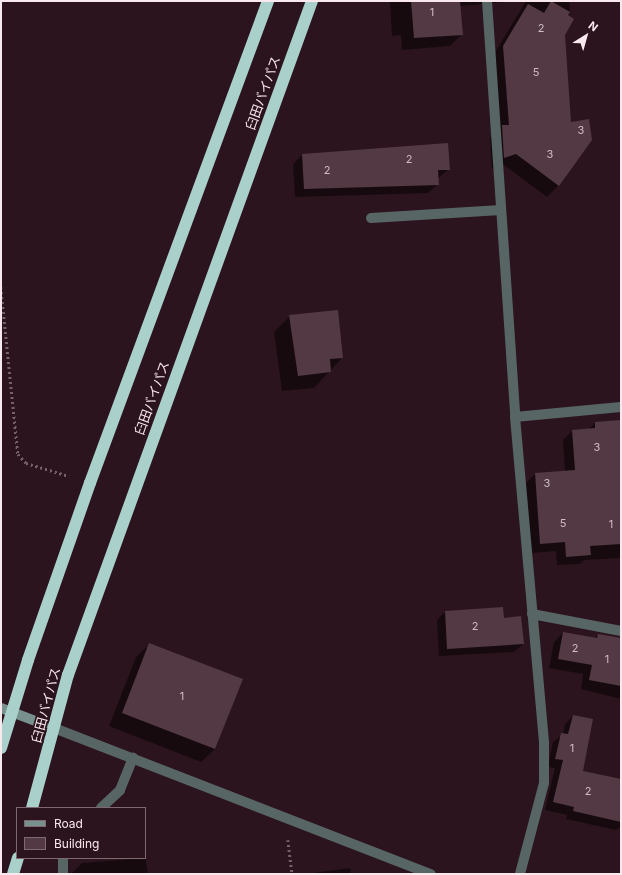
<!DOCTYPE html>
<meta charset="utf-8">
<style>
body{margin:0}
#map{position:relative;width:622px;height:875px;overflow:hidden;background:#2b141d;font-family:Inter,"Noto Sans JP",sans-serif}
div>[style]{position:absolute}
.shadow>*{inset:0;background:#0007}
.building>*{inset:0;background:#533943}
.path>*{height:2.5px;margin-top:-1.25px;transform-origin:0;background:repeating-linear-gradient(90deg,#766169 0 2px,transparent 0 5px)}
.street>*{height:10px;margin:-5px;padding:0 5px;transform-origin:5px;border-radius:5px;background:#576665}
.secondary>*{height:10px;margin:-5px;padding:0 5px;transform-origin:5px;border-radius:5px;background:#79918e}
.highway>*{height:12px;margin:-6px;padding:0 6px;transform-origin:6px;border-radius:6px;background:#aad0cc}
span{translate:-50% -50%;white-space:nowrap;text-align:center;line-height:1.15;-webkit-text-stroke:3.5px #2b141d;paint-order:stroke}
.number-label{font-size:11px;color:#d0bcc4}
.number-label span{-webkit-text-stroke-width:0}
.street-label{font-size:13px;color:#fae8ef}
.frame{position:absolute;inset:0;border:2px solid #fae8ef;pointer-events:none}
.legend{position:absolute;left:16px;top:807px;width:130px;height:52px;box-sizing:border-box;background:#2b141d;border:1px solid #7e6971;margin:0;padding:5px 7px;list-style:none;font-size:12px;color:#fae8ef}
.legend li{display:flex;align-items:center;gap:8px;height:20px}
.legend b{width:20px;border:1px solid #7e6971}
.north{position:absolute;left:566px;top:16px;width:40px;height:40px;-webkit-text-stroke:3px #2b141d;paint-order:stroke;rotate:37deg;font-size:11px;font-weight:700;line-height:16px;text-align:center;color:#fae8ef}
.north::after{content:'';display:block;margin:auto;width:14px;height:18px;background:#fae8ef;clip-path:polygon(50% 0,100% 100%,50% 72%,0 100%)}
</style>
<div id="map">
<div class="shadow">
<i style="clip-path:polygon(390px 1px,519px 1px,460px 6px,462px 34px,450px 46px,402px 50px,401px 35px,392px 36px)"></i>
<i style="clip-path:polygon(526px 1px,569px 1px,570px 9px,564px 35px,559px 185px,547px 197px,504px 165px,492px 169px,490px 138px,497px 132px,491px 59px)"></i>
<i style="clip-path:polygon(302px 155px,449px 169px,437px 179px,438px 184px,428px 193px,295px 197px,293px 164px)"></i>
<i style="clip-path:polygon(290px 316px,342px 358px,314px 388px,282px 391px,274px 332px)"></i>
<i style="clip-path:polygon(621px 421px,621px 558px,584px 560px,580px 564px,557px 565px,556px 551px,531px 553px,526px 483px,535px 474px,565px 471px,563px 440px,572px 431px,589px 429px,595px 423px)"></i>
<i style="clip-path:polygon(502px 608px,503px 619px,523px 644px,514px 652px,439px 656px,437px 620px,445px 612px)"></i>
<i style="clip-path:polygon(563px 633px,594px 639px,598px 635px,621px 639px,621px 699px,581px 689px,583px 674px,549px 668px,554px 642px)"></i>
<i style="clip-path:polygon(150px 644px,242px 679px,215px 749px,201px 762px,109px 726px,136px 657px)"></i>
<i style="clip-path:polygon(573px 716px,582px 772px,621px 780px,621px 826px,616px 830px,566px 819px,567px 815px,545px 810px,555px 768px,548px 767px,553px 742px,563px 734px,565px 724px)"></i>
<i style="clip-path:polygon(145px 856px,148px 874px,71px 874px,82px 863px,145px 858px)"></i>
<i style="clip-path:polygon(350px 868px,351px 873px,356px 874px,305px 874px)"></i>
</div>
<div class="building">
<i style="clip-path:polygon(411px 1px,460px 1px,463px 35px,414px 38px)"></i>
<i style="clip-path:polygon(551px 1px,570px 12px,568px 15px,574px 19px,565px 35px,571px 122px,589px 119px,592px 140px,559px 186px,516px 154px,504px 158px,502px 125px,509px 125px,503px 46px,528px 4px,544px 13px)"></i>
<i style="clip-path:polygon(448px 143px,450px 170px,438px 170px,439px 185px,304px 189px,302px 154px)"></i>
<i style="clip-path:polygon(338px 310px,343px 358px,330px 359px,331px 372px,298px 376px,289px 315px)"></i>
<i style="clip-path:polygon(621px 420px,621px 544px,590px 546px,591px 555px,566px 557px,565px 542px,540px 544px,535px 473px,575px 470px,572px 430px,595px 428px,595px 422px)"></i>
<i style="clip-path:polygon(503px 607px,504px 618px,521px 616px,524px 644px,447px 649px,445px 611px)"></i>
<i style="clip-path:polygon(563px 632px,597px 638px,598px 634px,621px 638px,621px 686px,589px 680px,592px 665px,558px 659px)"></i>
<i style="clip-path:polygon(149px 643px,243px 679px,215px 749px,122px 713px)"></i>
<i style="clip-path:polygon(573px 715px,593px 719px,583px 771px,621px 779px,621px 822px,573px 811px,574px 807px,553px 802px,563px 760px,555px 759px,561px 733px,568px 734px)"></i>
</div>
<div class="path">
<i style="left:1px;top:287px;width:168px;rotate:84.2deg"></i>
<i style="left:18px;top:454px;width:12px;rotate:48deg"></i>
<i style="left:26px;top:463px;width:45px;rotate:16.8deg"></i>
<i style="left:288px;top:840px;width:34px;rotate:83deg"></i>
</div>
<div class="street">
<i style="left:487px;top:1px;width:417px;rotate:86.1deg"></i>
<i style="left:515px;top:417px;width:328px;rotate:84.9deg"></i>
<i style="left:544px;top:744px;width:39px;rotate:90deg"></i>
<i style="left:544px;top:783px;width:94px;rotate:104.8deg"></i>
<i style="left:371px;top:218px;width:130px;rotate:-3.5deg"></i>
<i style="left:515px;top:417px;width:106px;rotate:-5.4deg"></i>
<i style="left:532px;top:614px;width:91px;rotate:10.8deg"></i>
<i style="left:54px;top:728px;width:404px;rotate:21.2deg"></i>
<i style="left:101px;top:808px;width:26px;rotate:-43deg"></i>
<i style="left:120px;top:790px;width:35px;rotate:-68deg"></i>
<i style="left:63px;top:874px;width:16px;rotate:-90deg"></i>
</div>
<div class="secondary">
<i style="left:1px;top:708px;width:57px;rotate:20.7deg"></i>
</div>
<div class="highway">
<i style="left:1px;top:748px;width:92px;rotate:-72.9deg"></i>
<i style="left:28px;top:660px;width:188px;rotate:-70.7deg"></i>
<i style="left:90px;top:483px;width:514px;rotate:-69.73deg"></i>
<i style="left:32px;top:808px;width:138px;rotate:-74.9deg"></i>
<i style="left:68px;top:675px;width:717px;rotate:-70.1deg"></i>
<i style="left:13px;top:874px;width:17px;rotate:-73deg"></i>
</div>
<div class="number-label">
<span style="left:432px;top:12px">1</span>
<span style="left:541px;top:28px">2</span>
<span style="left:536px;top:72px">5</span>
<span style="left:581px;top:130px">3</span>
<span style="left:550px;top:154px">3</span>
<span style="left:409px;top:159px">2</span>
<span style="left:327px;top:170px">2</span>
<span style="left:597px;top:447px">3</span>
<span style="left:547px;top:483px">3</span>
<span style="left:563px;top:523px">5</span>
<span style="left:611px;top:524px">1</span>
<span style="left:475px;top:626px">2</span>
<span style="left:575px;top:648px">2</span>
<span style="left:607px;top:659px">1</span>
<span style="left:182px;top:696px">1</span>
<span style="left:572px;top:748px">1</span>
<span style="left:588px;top:791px">2</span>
</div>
<div class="street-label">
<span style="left:263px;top:93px;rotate:-70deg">臼田バイパス</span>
<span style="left:152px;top:398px;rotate:-70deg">臼田バイパス</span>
<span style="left:46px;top:705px;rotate:-75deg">臼田バイパス</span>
</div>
<div class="frame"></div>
<ul class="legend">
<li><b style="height:5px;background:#79918e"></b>Road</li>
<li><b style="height:11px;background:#533943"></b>Building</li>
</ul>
<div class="north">N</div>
</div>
